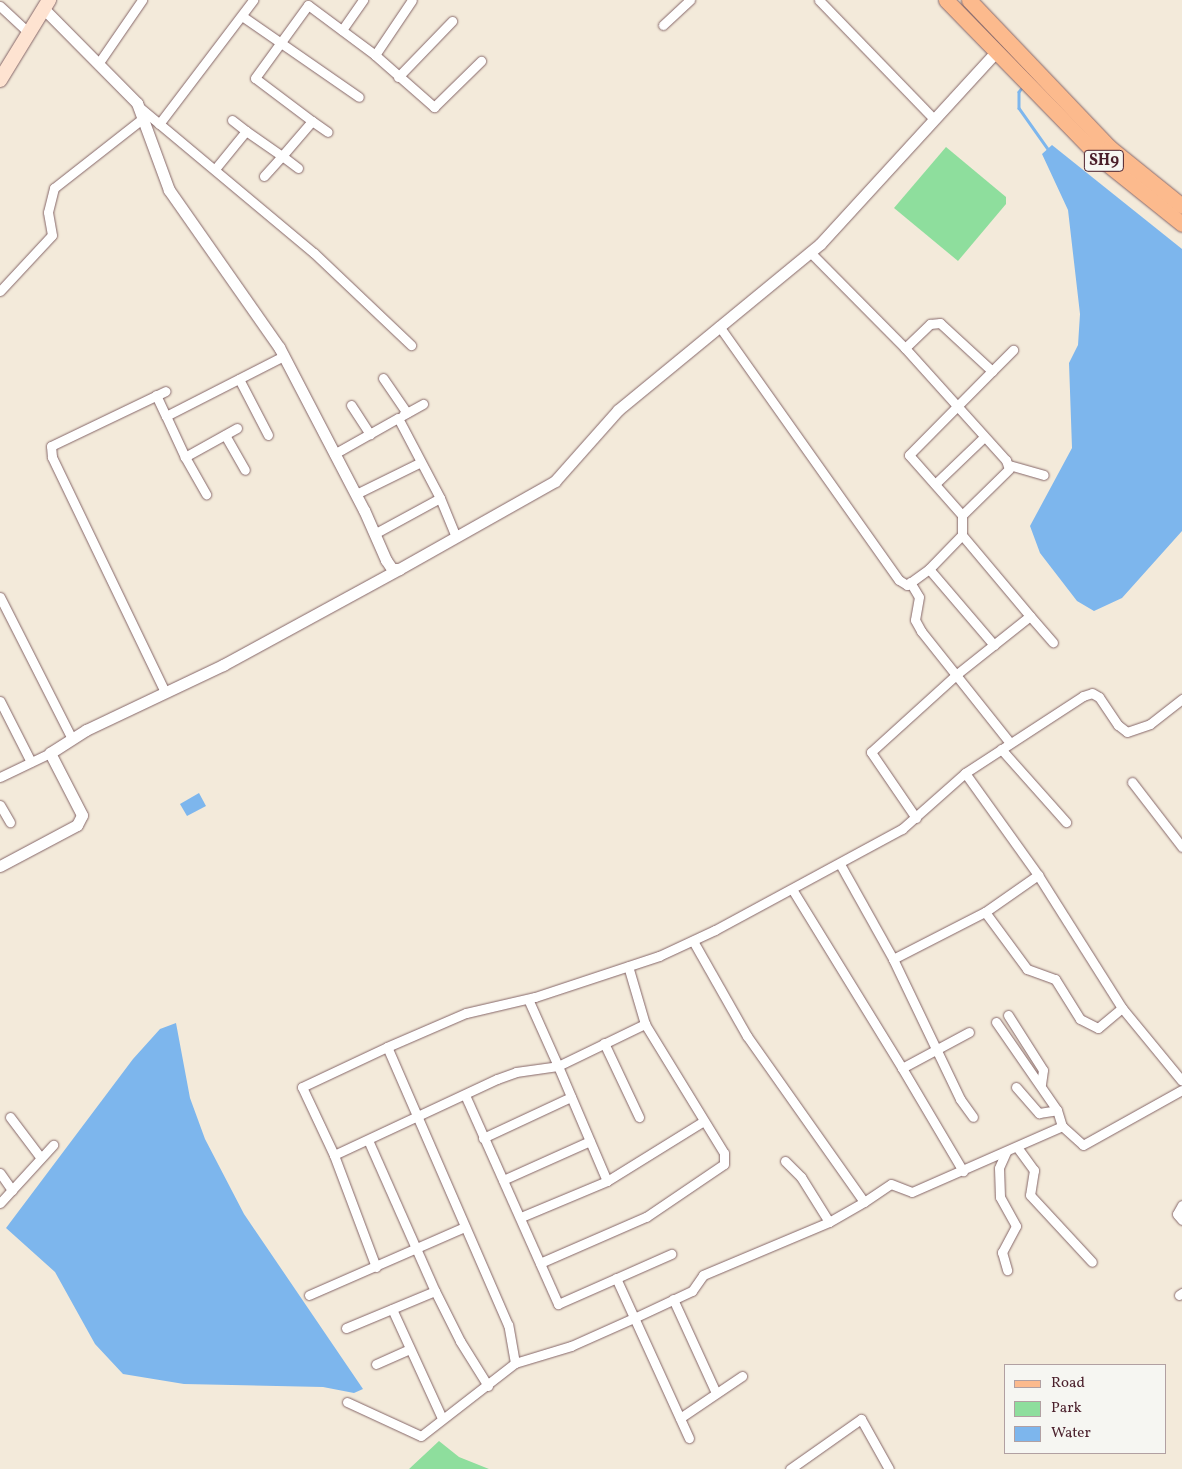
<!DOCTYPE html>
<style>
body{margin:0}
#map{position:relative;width:1182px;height:1469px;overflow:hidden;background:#f3eada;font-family:Vollkorn,serif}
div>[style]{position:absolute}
.green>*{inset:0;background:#8ede9d}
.water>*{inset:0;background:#7db6ed}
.stream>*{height:2.5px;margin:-1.25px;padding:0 1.25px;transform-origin:1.25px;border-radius:1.25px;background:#7db6ed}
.roads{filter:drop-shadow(0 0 1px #856668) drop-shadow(0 0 1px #856668)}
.minor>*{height:9px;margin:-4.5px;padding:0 4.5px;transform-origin:4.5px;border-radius:4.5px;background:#fff}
.tertiary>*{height:11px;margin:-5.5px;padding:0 5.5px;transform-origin:5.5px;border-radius:5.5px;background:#fff}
.secondary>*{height:14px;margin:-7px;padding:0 7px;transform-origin:7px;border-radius:7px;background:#fee3d1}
.primary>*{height:15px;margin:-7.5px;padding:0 7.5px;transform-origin:7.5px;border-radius:7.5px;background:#fcba8d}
span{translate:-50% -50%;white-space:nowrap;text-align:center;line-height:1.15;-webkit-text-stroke:4px #f6f6f2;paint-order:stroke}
.shield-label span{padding:1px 4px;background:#f6f6f2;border:1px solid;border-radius:4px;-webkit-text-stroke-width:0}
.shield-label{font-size:16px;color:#4a1f2b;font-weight:700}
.legend{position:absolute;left:1004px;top:1364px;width:162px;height:90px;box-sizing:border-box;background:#f6f6f2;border:1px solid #b1a0a2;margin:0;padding:6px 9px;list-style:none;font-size:15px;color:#4a1f2b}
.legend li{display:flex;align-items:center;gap:10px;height:25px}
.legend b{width:25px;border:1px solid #b1a0a2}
</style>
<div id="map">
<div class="green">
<i style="clip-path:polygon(946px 147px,1006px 197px,1006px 204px,958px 261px,894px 208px)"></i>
<i style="clip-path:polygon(439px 1441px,459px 1457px,489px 1469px,409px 1469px)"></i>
</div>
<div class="water">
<i style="clip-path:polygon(1052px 145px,1182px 249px,1182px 531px,1122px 598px,1094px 611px,1077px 601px,1040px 553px,1030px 526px,1072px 448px,1069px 363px,1078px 345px,1080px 314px,1068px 210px,1042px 154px)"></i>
<i style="clip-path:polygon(199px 793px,206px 806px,187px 816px,180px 804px)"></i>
<i style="clip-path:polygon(176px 1023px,190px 1098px,205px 1139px,244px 1214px,363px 1389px,354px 1393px,323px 1387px,184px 1384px,123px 1374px,95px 1344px,55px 1272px,6px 1228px,133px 1059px,160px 1029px)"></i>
</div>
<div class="stream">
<i style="left:1023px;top:87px;width:6px;rotate:129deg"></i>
<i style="left:1019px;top:92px;width:16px;rotate:90deg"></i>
<i style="left:1019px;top:108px;width:50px;rotate:54.7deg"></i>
</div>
<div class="roads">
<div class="minor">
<i style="left:819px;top:0;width:165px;rotate:46deg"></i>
<i style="left:0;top:6px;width:37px;rotate:43deg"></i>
<i style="left:242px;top:16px;width:142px;rotate:34.7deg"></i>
<i style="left:663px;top:25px;width:37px;rotate:-43deg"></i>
<i style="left:342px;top:30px;width:37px;rotate:-55deg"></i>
<i style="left:375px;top:55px;width:66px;rotate:-56.1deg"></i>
<i style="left:98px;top:64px;width:78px;rotate:-55.5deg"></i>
<i style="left:398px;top:77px;width:78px;rotate:-46deg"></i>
<i style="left:138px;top:106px;width:229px;rotate:39.9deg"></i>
<i style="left:314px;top:253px;width:134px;rotate:43.5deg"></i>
<i style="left:232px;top:120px;width:18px;rotate:38deg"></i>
<i style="left:312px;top:121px;width:19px;rotate:35deg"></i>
<i style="left:159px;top:124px;width:156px;rotate:-52.8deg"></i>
<i style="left:298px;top:168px;width:20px;rotate:-143deg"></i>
<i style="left:282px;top:156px;width:46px;rotate:-49.4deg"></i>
<i style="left:312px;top:121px;width:71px;rotate:-143deg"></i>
<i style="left:255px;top:78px;width:90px;rotate:-54deg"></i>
<i style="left:308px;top:5px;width:84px;rotate:36.7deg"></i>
<i style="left:375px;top:55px;width:79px;rotate:41.4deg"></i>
<i style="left:434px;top:107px;width:66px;rotate:-44.4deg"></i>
<i style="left:215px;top:169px;width:49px;rotate:-50.8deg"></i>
<i style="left:246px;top:131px;width:44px;rotate:34.8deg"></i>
<i style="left:282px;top:156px;width:27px;rotate:132deg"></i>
<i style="left:810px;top:252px;width:135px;rotate:45.3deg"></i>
<i style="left:905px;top:348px;width:151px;rotate:48deg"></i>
<i style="left:1006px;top:460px;width:9px;rotate:72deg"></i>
<i style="left:1009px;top:469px;width:66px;rotate:135.6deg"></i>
<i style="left:0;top:291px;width:76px;rotate:-47.1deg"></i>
<i style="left:52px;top:235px;width:23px;rotate:-100deg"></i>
<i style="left:48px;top:212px;width:25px;rotate:-76deg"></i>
<i style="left:54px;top:188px;width:112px;rotate:-38.1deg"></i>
<i style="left:719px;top:326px;width:311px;rotate:54.7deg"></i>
<i style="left:899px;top:580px;width:9px;rotate:32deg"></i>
<i style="left:907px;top:585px;width:27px;rotate:-36deg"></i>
<i style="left:929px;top:569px;width:47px;rotate:-45.9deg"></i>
<i style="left:905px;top:348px;width:35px;rotate:-44deg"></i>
<i style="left:930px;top:324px;width:10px;rotate:-6deg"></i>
<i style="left:940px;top:323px;width:71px;rotate:42.7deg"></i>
<i style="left:992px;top:371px;width:118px;rotate:134.7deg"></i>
<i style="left:909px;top:455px;width:80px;rotate:48.5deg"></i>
<i style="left:992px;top:371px;width:30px;rotate:-45deg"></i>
<i style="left:383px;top:378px;width:42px;rotate:55.6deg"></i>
<i style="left:239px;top:379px;width:63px;rotate:62.6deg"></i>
<i style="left:156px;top:395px;width:23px;rotate:65deg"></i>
<i style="left:351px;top:405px;width:35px;rotate:57deg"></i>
<i style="left:403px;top:415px;width:23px;rotate:-29deg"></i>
<i style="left:237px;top:428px;width:60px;rotate:150.9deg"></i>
<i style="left:185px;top:457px;width:45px;rotate:-114.9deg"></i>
<i style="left:166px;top:416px;width:132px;rotate:-27deg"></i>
<i style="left:225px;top:435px;width:40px;rotate:60.3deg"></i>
<i style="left:334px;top:454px;width:73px;rotate:-29.4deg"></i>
<i style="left:398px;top:418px;width:90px;rotate:62.3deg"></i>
<i style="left:185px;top:457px;width:43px;rotate:60.4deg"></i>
<i style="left:1009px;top:465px;width:36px;rotate:16deg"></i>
<i style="left:935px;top:484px;width:68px;rotate:-43.8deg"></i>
<i style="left:356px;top:494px;width:72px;rotate:-26.2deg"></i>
<i style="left:374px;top:534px;width:75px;rotate:-28.6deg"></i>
<i style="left:440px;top:498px;width:42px;rotate:67.7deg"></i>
<i style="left:929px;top:569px;width:100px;rotate:49.5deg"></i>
<i style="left:910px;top:582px;width:17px;rotate:59deg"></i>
<i style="left:919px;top:597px;width:23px;rotate:100deg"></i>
<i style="left:915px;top:620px;width:13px;rotate:61deg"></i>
<i style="left:921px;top:631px;width:143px;rotate:51.5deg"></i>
<i style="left:0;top:597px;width:159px;rotate:63.1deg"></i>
<i style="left:1030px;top:616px;width:35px;rotate:49deg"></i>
<i style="left:165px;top:692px;width:261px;rotate:-115.7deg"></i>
<i style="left:52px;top:457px;width:11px;rotate:-95deg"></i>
<i style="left:51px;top:446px;width:127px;rotate:-25.6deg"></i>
<i style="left:0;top:701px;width:68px;rotate:63.1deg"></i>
<i style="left:1001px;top:749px;width:98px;rotate:48.3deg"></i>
<i style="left:0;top:777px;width:55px;rotate:-25.6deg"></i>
<i style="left:1132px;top:782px;width:82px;rotate:52.4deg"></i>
<i style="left:0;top:805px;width:20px;rotate:60deg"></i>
<i style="left:916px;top:818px;width:80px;rotate:-124.3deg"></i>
<i style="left:871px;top:752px;width:116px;rotate:-42.2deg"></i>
<i style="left:957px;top:674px;width:93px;rotate:-38.5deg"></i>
<i style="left:1030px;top:616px;width:106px;rotate:-130deg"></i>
<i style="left:962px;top:535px;width:20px;rotate:-90deg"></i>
<i style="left:840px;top:864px;width:109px;rotate:60.8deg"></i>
<i style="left:893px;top:959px;width:155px;rotate:64.4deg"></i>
<i style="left:960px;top:1099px;width:22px;rotate:54deg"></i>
<i style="left:792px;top:889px;width:210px;rotate:58.4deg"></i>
<i style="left:902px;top:1068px;width:76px;rotate:-28.2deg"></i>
<i style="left:985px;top:912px;width:65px;rotate:-34.9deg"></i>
<i style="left:693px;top:941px;width:109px;rotate:60.4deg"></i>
<i style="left:747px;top:1036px;width:203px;rotate:54.8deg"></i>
<i style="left:864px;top:1202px;width:32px;rotate:-34deg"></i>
<i style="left:891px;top:1184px;width:22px;rotate:21deg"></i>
<i style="left:912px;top:1192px;width:164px;rotate:-23.7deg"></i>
<i style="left:1062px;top:1126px;width:28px;rotate:42deg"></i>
<i style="left:1083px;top:1145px;width:113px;rotate:-29.1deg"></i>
<i style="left:893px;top:959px;width:103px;rotate:-27.1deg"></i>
<i style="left:985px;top:912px;width:71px;rotate:53.6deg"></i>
<i style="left:1027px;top:969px;width:30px;rotate:20deg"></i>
<i style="left:1055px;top:979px;width:47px;rotate:58deg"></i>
<i style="left:1080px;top:1019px;width:20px;rotate:27deg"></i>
<i style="left:1098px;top:1028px;width:31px;rotate:-40deg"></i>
<i style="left:1122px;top:1008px;width:157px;rotate:-122.3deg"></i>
<i style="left:1038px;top:875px;width:125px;rotate:-125.6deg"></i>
<i style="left:1122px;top:1008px;width:94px;rotate:50.6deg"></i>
<i style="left:1008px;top:1015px;width:65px;rotate:57.5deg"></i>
<i style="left:1043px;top:1070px;width:15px;rotate:98deg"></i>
<i style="left:996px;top:1022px;width:107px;rotate:55.3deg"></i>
<i style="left:1057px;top:1110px;width:17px;rotate:73deg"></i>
<i style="left:604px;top:1043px;width:82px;rotate:64.7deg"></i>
<i style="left:902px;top:1068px;width:120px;rotate:59.4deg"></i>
<i style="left:1016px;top:1087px;width:35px;rotate:49deg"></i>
<i style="left:1039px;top:1113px;width:18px;rotate:-9deg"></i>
<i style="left:465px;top:1095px;width:229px;rotate:66deg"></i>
<i style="left:558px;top:1304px;width:124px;rotate:-23.9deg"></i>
<i style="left:10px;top:1117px;width:51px;rotate:52.9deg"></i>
<i style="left:483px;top:1138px;width:97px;rotate:-25deg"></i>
<i style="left:368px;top:1140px;width:165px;rotate:66.1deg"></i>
<i style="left:435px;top:1291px;width:56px;rotate:63.4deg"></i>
<i style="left:460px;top:1341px;width:53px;rotate:58.1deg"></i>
<i style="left:1017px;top:1147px;width:29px;rotate:54deg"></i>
<i style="left:1034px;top:1170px;width:25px;rotate:99deg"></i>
<i style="left:1030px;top:1195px;width:91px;rotate:47.2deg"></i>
<i style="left:1006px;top:1152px;width:17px;rotate:114deg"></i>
<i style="left:999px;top:1168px;width:29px;rotate:88deg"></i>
<i style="left:1000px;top:1197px;width:33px;rotate:61deg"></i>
<i style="left:1016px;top:1226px;width:30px;rotate:118deg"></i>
<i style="left:1002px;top:1252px;width:19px;rotate:74deg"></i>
<i style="left:334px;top:1155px;width:180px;rotate:-25deg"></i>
<i style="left:497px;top:1079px;width:20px;rotate:-20deg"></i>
<i style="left:516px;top:1072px;width:42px;rotate:-8.1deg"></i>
<i style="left:558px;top:1066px;width:73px;rotate:-114.1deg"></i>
<i style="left:785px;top:1161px;width:23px;rotate:45deg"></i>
<i style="left:801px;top:1177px;width:53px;rotate:58.1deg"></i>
<i style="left:0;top:1173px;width:21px;rotate:55deg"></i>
<i style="left:503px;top:1180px;width:95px;rotate:-24.1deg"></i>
<i style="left:607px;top:1181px;width:112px;rotate:-31.8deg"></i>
<i style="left:0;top:1203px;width:79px;rotate:-47.6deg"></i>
<i style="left:1182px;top:1205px;width:10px;rotate:119deg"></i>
<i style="left:1177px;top:1214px;width:8px;rotate:50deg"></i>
<i style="left:521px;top:1217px;width:93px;rotate:-22.7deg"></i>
<i style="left:607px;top:1181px;width:125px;rotate:-113.1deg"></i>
<i style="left:558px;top:1066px;width:97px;rotate:-25.8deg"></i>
<i style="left:645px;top:1024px;width:60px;rotate:-106.3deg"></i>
<i style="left:540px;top:1263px;width:116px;rotate:-23.5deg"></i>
<i style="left:646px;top:1217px;width:94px;rotate:-34.2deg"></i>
<i style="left:724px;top:1164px;width:11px;rotate:-90deg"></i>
<i style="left:724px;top:1153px;width:151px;rotate:-121.5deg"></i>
<i style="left:376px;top:1267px;width:120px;rotate:-110.6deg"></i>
<i style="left:334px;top:1155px;width:75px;rotate:-115.2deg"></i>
<i style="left:302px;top:1087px;width:94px;rotate:-25.2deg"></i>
<i style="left:616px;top:1278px;width:176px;rotate:65.5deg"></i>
<i style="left:309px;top:1295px;width:170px;rotate:-23.6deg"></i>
<i style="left:1179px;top:1295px;width:4px;rotate:-34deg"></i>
<i style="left:673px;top:1299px;width:103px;rotate:65.4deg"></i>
<i style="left:392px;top:1309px;width:120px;rotate:65.4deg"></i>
<i style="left:346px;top:1328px;width:96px;rotate:-22.6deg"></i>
<i style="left:515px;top:1363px;width:39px;rotate:-100deg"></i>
<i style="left:508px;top:1325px;width:303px;rotate:-113.5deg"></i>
<i style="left:387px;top:1047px;width:86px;rotate:-23.3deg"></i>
<i style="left:466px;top:1013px;width:71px;rotate:-13.1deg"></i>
<i style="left:535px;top:997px;width:131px;rotate:-18.3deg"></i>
<i style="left:659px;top:956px;width:62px;rotate:-24.9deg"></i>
<i style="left:715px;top:930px;width:213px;rotate:-28.4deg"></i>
<i style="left:902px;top:829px;width:84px;rotate:-41.6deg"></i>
<i style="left:965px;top:773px;width:141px;rotate:-33.1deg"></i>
<i style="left:1083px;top:696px;width:9px;rotate:-18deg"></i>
<i style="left:1092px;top:693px;width:8px;rotate:30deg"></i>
<i style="left:1099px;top:697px;width:34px;rotate:56deg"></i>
<i style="left:1118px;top:725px;width:11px;rotate:38deg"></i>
<i style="left:1127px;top:732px;width:24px;rotate:-19deg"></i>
<i style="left:1150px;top:724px;width:41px;rotate:-38deg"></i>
<i style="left:376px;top:1364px;width:36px;rotate:-24deg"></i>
<i style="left:347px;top:1402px;width:81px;rotate:24.7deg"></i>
<i style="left:421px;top:1436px;width:119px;rotate:-37.8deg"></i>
<i style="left:515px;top:1363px;width:59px;rotate:-16.9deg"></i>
<i style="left:571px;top:1346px;width:69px;rotate:-24deg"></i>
<i style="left:634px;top:1318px;width:64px;rotate:-25deg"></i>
<i style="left:692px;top:1291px;width:19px;rotate:-55deg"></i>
<i style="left:703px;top:1275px;width:137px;rotate:-22.8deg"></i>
<i style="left:829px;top:1222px;width:40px;rotate:-29.7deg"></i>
<i style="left:680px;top:1418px;width:75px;rotate:-34.1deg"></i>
<i style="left:790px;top:1469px;width:87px;rotate:-35.2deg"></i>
<i style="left:861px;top:1419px;width:57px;rotate:60.8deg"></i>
</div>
<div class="tertiary">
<i style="left:43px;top:8px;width:134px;rotate:45.3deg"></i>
<i style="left:137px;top:103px;width:93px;rotate:69.8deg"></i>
<i style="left:169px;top:190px;width:192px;rotate:55deg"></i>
<i style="left:279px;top:347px;width:184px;rotate:62.5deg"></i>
<i style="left:364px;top:510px;width:55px;rotate:66.3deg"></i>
<i style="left:386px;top:560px;width:11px;rotate:56deg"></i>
<i style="left:392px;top:569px;width:7px"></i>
<i style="left:399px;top:569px;width:179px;rotate:-29.4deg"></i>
<i style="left:555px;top:481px;width:95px;rotate:-48.4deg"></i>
<i style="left:618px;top:410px;width:261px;rotate:-39.4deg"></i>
<i style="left:820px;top:244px;width:260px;rotate:-47.5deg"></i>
<i style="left:0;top:866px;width:87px;rotate:-28deg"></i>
<i style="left:77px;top:825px;width:11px;rotate:-63deg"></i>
<i style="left:82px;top:815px;width:70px;rotate:-117.3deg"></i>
<i style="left:50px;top:753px;width:43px;rotate:-32.6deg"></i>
<i style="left:86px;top:730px;width:152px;rotate:-25.4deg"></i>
<i style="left:223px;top:665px;width:200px;rotate:-28.6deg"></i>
</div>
<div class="secondary">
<i style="left:0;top:80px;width:94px;rotate:-58.5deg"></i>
</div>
<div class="primary">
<i style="left:946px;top:0;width:221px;rotate:45.7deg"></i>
<i style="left:1100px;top:158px;width:105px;rotate:38.8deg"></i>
<i style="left:969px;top:0;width:203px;rotate:46.4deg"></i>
<i style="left:1109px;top:147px;width:94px;rotate:38.9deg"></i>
</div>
</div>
<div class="shield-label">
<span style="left:1104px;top:161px">SH9</span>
</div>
<ul class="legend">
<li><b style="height:6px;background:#fcba8d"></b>Road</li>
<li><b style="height:14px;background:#8ede9d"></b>Park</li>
<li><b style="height:14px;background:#7db6ed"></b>Water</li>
</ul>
</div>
